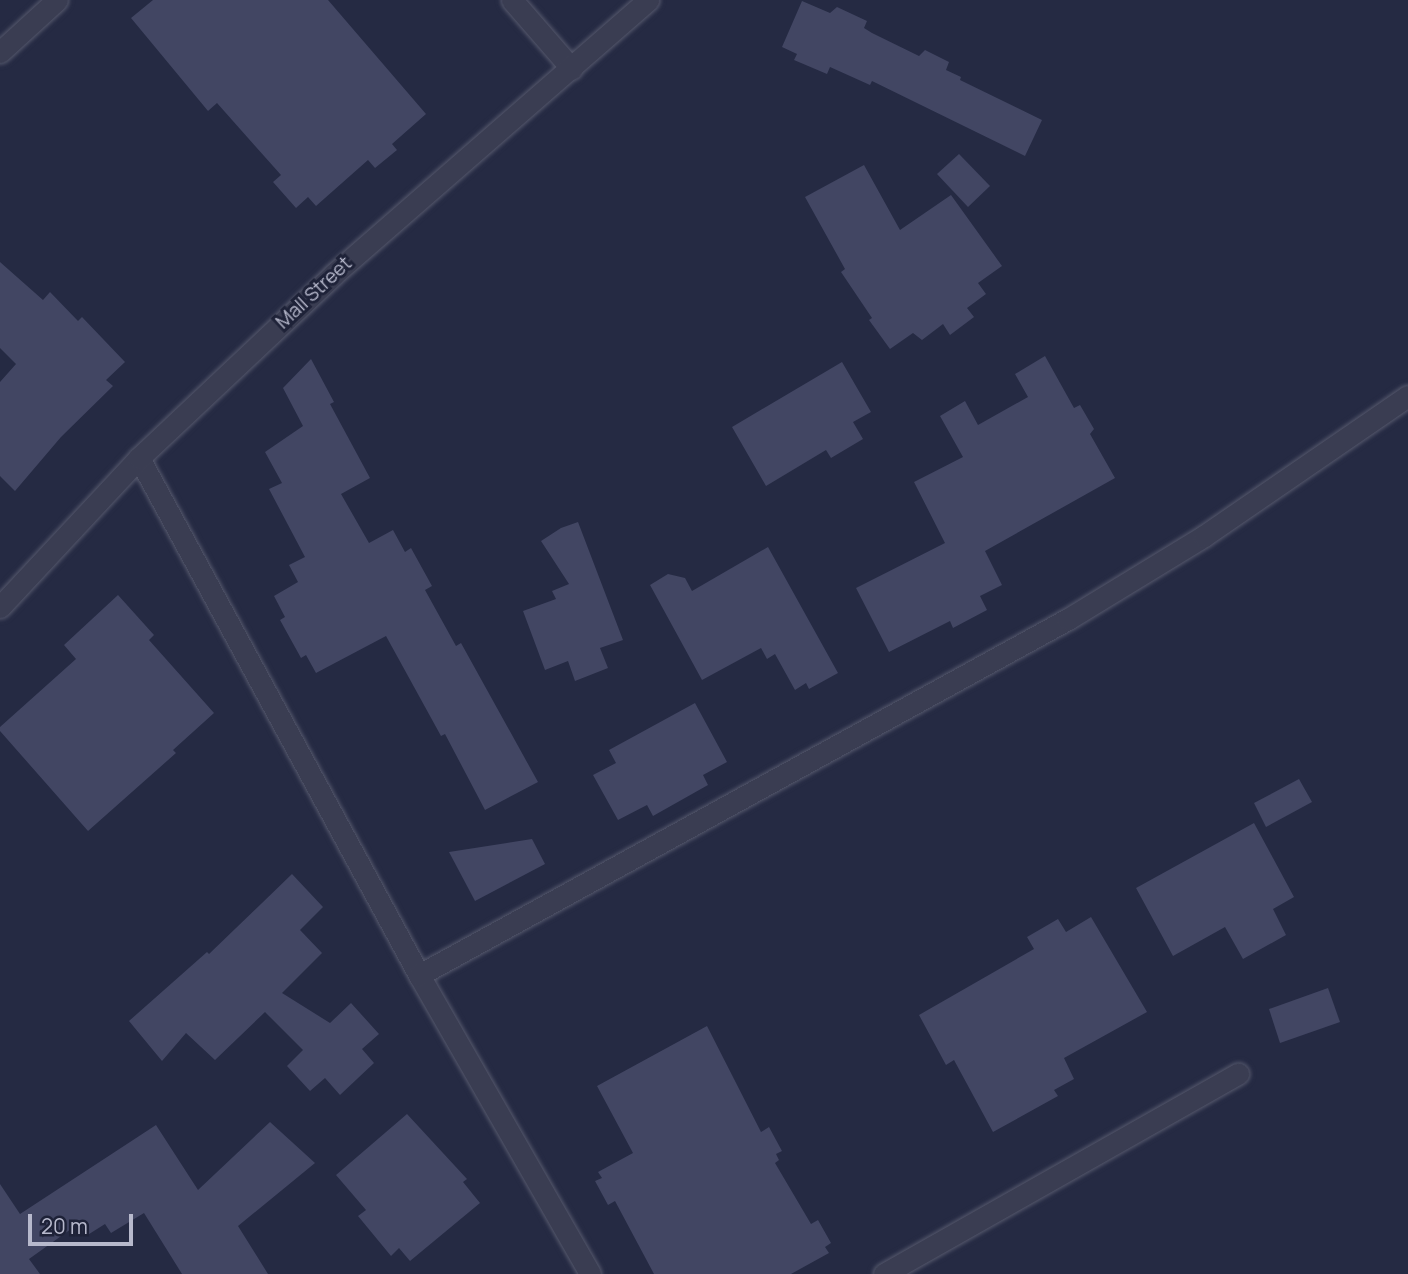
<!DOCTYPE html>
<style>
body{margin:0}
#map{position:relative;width:1408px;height:1274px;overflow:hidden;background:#252a43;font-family:Manrope,sans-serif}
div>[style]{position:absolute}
.building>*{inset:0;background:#424663}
.roads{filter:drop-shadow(0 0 2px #55586c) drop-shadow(0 0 2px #55586c)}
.street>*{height:21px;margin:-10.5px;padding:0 10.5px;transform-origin:10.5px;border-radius:10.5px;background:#3a3d52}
span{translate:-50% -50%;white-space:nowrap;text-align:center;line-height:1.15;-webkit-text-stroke:6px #1e2238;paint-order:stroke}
.street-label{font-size:19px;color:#b7b9cc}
.scale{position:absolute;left:28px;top:1214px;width:105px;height:32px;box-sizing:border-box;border:4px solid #b7b9cc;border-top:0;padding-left:9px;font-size:21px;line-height:24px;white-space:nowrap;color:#b7b9cc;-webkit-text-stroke:5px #1e2238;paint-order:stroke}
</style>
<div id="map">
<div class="building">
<i style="clip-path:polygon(153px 0,328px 0,426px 114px,392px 144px,397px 150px,375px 168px,368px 160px,316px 206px,308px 197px,296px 208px,273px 182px,281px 175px,217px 103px,208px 111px,131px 18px)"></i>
<i style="clip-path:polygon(802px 1px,830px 13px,837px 7px,867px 21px,864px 28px,872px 33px,919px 56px,925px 50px,949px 62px,946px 70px,961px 77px,960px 80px,1042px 120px,1025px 156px,872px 81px,870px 85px,830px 67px,827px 74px,794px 60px,797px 54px,782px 47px)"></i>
<i style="clip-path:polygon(959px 154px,990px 186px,968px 207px,937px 174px)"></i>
<i style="clip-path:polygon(864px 165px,900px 230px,951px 195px,1002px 266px,978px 283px,986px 294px,967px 308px,974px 317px,950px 335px,943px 324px,922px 340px,913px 333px,890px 349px,869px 320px,872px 318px,841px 272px,845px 269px,805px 197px)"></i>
<i style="clip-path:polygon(0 262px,43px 300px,50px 292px,78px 321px,82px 317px,125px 362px,106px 380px,113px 386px,61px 437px,15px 491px,0 476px,0 382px,16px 364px,0 348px)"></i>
<i style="clip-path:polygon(1045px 356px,1074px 408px,1080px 405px,1094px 429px,1090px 434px,1115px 478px,985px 551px,1002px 585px,980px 596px,987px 610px,953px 628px,950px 621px,889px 652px,856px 588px,945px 543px,914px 482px,963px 457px,940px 416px,965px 401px,978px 425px,1028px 397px,1015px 374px)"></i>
<i style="clip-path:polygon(311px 359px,334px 402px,330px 404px,370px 478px,341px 494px,369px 543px,393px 530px,405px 552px,411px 548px,432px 586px,425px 590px,456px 646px,461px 643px,538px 782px,485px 810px,445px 734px,441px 736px,386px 636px,316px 673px,306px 655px,301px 658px,280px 620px,285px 617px,274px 596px,298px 582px,289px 565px,305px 557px,269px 489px,282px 483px,265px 452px,303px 426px,283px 388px)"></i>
<i style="clip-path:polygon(842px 362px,871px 412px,853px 422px,863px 439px,831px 458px,826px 450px,766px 486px,732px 427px)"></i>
<i style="clip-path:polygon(578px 522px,623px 640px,600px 648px,608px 668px,575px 681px,568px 661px,545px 670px,523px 611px,556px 599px,552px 591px,569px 584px,541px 541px,561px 528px)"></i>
<i style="clip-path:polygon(768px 547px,838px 673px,809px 689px,806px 683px,795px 690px,775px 654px,767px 659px,761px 648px,702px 680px,650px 585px,668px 574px,685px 578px,692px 591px)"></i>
<i style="clip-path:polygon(118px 595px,154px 635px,149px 640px,214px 713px,173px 750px,176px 753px,88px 831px,0 731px,0 727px,76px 659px,64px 645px)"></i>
<i style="clip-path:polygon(695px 703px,727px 762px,703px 775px,708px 785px,653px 816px,647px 805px,618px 820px,593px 775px,616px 763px,609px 750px)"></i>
<i style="clip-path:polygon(1299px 779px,1312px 802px,1266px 827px,1254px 803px)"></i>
<i style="clip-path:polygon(1254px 823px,1294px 897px,1273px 909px,1286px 935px,1243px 959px,1225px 927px,1173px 956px,1136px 888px)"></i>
<i style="clip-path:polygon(532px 839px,545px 864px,475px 901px,449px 852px)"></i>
<i style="clip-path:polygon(292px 874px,323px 907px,300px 930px,322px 953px,282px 993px,330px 1023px,351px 1003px,379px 1034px,362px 1049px,374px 1063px,340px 1095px,325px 1078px,310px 1091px,287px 1066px,303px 1050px,265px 1012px,215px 1060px,186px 1033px,162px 1061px,129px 1021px,207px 952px,209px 954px)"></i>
<i style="clip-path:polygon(1091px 917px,1147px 1012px,1064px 1058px,1074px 1079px,1054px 1090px,1058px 1096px,993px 1132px,954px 1060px,946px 1065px,919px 1015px,1034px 949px,1027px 937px,1058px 919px,1066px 932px)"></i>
<i style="clip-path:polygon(1328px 988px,1340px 1022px,1280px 1043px,1269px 1009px)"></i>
<i style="clip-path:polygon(707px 1026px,761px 1132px,769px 1127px,782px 1151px,776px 1154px,779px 1160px,775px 1163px,811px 1224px,818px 1220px,831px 1243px,825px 1247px,829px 1253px,791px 1274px,654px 1274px,615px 1201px,608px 1205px,595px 1181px,602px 1178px,598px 1172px,633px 1153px,597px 1086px)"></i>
<i style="clip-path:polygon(407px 1114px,467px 1179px,463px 1182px,480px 1203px,410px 1261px,399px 1248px,391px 1256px,358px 1216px,366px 1210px,336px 1175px)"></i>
<i style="clip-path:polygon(270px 1122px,315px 1163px,238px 1226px,268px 1274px,182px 1274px,144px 1213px,111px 1233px,105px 1224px,86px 1236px,78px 1224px,29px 1259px,40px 1274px,0 1274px,0 1184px,20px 1214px,156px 1125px,198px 1190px)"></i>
</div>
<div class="roads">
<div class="street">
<i style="left:512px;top:0;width:91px;rotate:49deg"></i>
<i style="left:0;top:52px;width:77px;rotate:-42.4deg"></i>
<i style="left:139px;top:458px;width:588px;rotate:61.56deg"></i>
<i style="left:419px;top:975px;width:344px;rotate:60.2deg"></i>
<i style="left:0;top:607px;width:204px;rotate:-47deg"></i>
<i style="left:139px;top:458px;width:268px;rotate:-43.3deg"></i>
<i style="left:334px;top:274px;width:417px;rotate:-41.1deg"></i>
<i style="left:419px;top:975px;width:740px;rotate:-28.75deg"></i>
<i style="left:1068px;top:619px;width:159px;rotate:-31.4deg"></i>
<i style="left:1204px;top:536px;width:247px;rotate:-34.5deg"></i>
<i style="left:884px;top:1274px;width:407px;rotate:-29.5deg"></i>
</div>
</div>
<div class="street-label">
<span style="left:314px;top:293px;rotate:-43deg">Mall Street</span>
</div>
<div class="scale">20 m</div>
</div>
